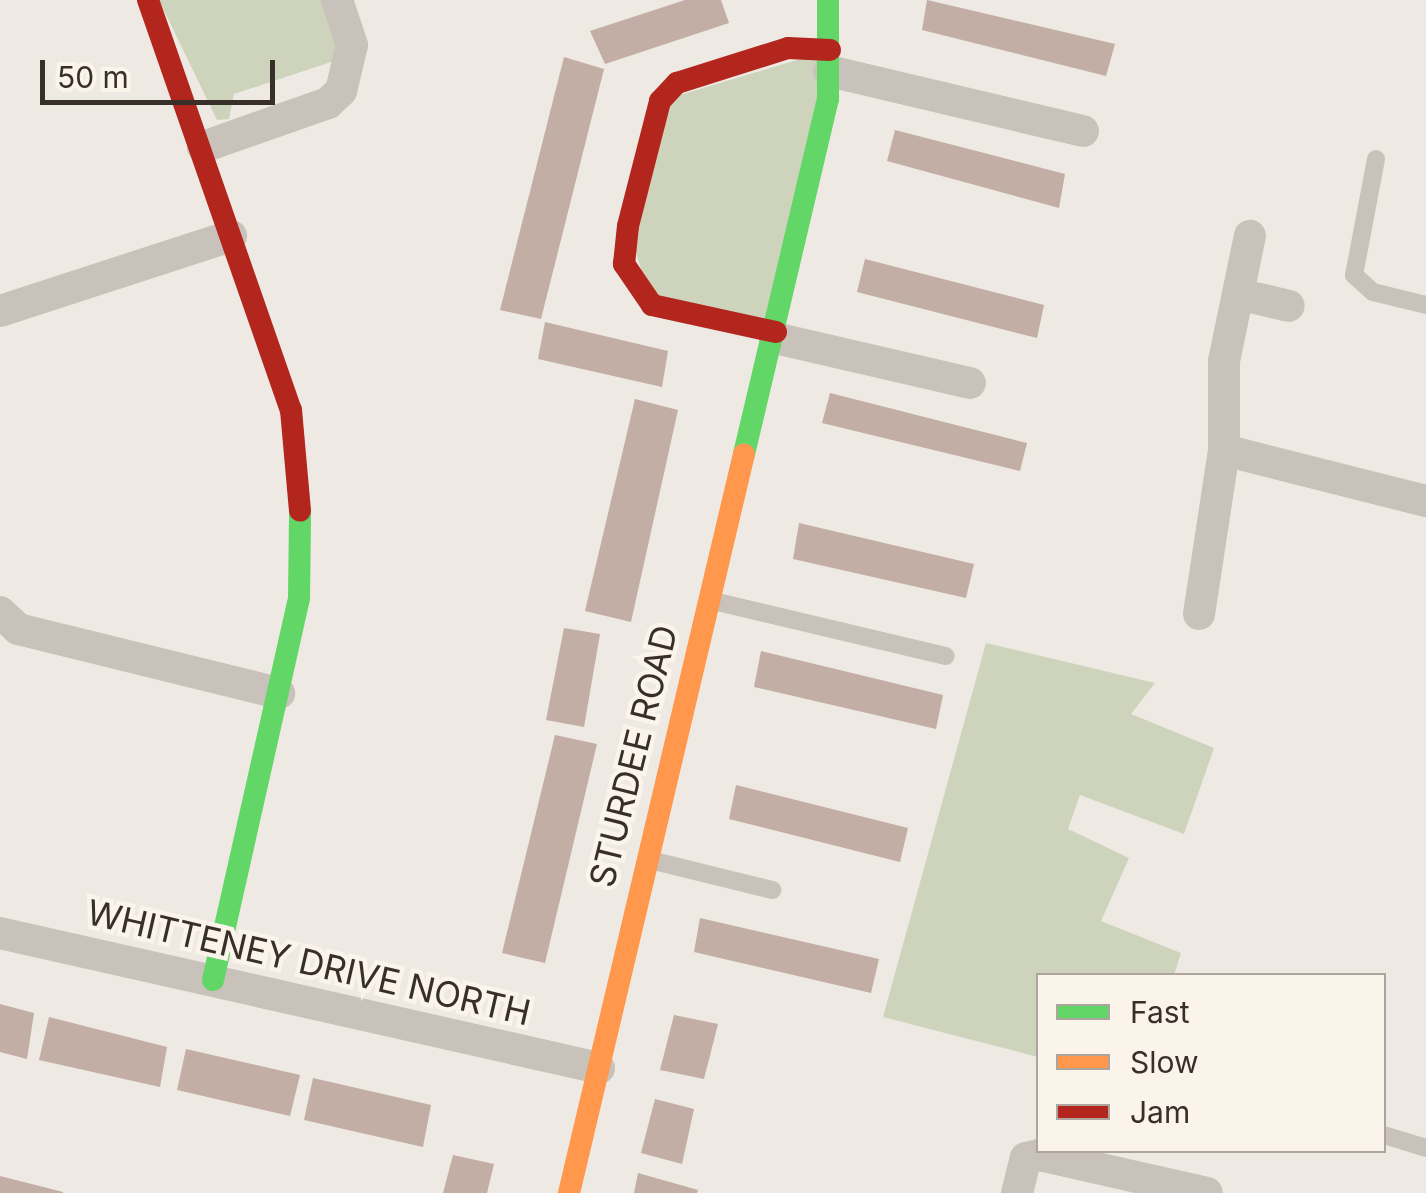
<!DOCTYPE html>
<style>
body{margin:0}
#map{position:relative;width:1426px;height:1193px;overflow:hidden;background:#eee9e3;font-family:Inter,sans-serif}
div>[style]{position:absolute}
.green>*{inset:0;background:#ced4bc}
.building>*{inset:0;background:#c2aea4}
.lane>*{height:18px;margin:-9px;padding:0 9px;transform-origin:9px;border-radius:9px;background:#c8c2bb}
.street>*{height:32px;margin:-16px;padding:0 16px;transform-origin:16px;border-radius:16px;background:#c8c2bb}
.fast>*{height:22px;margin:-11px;padding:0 11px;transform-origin:11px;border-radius:11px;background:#63d668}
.slow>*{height:22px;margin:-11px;padding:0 11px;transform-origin:11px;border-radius:11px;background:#ff974d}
.jam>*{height:22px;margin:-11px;padding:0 11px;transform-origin:11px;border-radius:11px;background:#b3261e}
span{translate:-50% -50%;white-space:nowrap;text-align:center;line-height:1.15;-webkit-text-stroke:9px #faf4eb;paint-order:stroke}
.street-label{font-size:35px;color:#392f29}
.legend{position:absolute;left:1036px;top:973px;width:350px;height:180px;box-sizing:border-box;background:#faf4eb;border:2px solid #ada59d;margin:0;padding:12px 18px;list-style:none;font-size:30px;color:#392f29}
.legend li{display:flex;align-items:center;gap:20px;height:50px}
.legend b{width:50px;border:2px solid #ada59d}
.scale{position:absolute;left:40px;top:60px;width:235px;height:45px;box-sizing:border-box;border:5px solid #392f29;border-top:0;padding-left:12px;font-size:30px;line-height:35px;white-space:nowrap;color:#392f29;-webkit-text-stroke:8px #faf4eb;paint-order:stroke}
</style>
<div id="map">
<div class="green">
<i style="clip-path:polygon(159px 0,324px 0,341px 47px,334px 61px,234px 94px,229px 119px,217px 120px)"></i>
<i style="clip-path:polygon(830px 50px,776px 332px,652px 305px,628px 226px,660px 101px)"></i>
<i style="clip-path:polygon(986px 643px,1155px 683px,1131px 714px,1214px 748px,1184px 834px,1080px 795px,1068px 829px,1129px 858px,1101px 921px,1181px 953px,1174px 975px,1038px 976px,1038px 1057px,883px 1017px)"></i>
</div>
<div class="building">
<i style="clip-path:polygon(685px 0,721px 0,729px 23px,605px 64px,590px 31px)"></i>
<i style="clip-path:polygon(927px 0,1115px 44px,1106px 76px,922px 30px)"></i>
<i style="clip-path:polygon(564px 57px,604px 69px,541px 319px,500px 310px)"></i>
<i style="clip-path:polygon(895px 130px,1065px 174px,1059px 208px,887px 161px)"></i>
<i style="clip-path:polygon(865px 259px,1044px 305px,1037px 338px,857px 292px)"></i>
<i style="clip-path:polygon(545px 322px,668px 351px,662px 387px,538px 359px)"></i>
<i style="clip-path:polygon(830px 393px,1027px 443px,1020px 471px,822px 423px)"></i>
<i style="clip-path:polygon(635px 399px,678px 410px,631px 622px,585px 611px)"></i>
<i style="clip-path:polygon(799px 523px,974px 564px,966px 598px,793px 559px)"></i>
<i style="clip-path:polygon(564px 628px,600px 634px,584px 727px,546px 720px)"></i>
<i style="clip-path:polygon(761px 651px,943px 695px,936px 729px,754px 687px)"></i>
<i style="clip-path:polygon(555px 735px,597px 744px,545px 963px,502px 953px)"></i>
<i style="clip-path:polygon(736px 785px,908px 828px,900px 862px,729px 819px)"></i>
<i style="clip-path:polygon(700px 918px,879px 959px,871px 993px,694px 952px)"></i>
<i style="clip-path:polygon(0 1004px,34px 1013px,27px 1059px,0 1052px)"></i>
<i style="clip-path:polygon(674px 1015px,718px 1024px,704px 1079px,660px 1070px)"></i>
<i style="clip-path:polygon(49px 1017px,167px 1047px,160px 1087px,39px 1060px)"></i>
<i style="clip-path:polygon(186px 1049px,300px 1075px,290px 1116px,177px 1090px)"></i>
<i style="clip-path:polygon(313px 1078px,431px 1105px,423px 1147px,304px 1120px)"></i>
<i style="clip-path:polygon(655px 1099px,694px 1109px,682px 1164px,641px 1153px)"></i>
<i style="clip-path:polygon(453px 1155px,494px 1164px,487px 1193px,443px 1193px)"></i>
<i style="clip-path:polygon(638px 1173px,698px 1190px,697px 1193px,634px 1193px)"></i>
<i style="clip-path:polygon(0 1176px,63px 1192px,63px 1193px,0 1193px)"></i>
</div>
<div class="lane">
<i style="left:1376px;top:159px;width:118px;rotate:100.7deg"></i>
<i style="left:1354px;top:275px;width:25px;rotate:42deg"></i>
<i style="left:1373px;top:292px;width:55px;rotate:13.8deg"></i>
<i style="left:713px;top:601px;width:239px;rotate:13.3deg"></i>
<i style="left:650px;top:860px;width:126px;rotate:13.8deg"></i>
<i style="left:1384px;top:1135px;width:44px;rotate:17.2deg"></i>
</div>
<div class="street">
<i style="left:829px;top:71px;width:261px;rotate:13.3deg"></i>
<i style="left:203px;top:147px;width:133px;rotate:-19.4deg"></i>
<i style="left:328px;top:103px;width:18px;rotate:-43deg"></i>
<i style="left:341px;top:91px;width:47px;rotate:-76.6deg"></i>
<i style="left:352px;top:45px;width:47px;rotate:-108.4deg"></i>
<i style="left:1238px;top:294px;width:52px;rotate:13.2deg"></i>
<i style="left:0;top:311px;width:243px;rotate:-18deg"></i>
<i style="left:775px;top:338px;width:200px;rotate:13deg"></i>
<i style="left:1224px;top:450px;width:208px;rotate:14.2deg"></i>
<i style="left:0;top:612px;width:25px;rotate:43deg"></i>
<i style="left:18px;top:629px;width:269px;rotate:13.8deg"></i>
<i style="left:1199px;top:614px;width:166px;rotate:-81.3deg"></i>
<i style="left:1224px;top:450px;width:89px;rotate:-90deg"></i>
<i style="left:1224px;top:361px;width:128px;rotate:-78.3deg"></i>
<i style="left:0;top:933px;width:614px;rotate:12.7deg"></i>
<i style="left:1017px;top:1193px;width:36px;rotate:-76deg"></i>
<i style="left:1026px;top:1158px;width:13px;rotate:-13deg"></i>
<i style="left:1039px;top:1155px;width:172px;rotate:12.7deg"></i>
</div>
<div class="fast">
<i style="left:744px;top:454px;width:365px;rotate:-76.7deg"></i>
<i style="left:828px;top:99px;width:99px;rotate:-90deg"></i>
<i style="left:213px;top:980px;width:392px;rotate:-77.3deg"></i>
<i style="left:299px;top:598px;width:87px;rotate:-89.3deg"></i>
</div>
<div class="slow">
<i style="left:569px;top:1193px;width:759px;rotate:-76.68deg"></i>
</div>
<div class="jam">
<i style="left:148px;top:0;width:434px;rotate:70.8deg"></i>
<i style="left:291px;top:410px;width:101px;rotate:84.9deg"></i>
<i style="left:776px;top:332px;width:127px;rotate:-167.7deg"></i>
<i style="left:652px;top:305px;width:50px;rotate:-124.3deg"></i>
<i style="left:624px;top:264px;width:38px;rotate:-84deg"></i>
<i style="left:628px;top:226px;width:129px;rotate:-75.6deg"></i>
<i style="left:660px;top:101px;width:25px;rotate:-47deg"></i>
<i style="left:677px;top:83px;width:116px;rotate:-17.5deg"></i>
<i style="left:788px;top:48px;width:42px;rotate:2.7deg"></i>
</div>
<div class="street-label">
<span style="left:633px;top:756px;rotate:-76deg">STURDEE ROAD</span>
<span style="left:309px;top:962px;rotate:13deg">WHITTENEY DRIVE NORTH</span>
</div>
<ul class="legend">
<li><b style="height:12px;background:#63d668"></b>Fast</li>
<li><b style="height:12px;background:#ff974d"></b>Slow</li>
<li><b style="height:12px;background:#b3261e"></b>Jam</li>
</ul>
<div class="scale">50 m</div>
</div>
